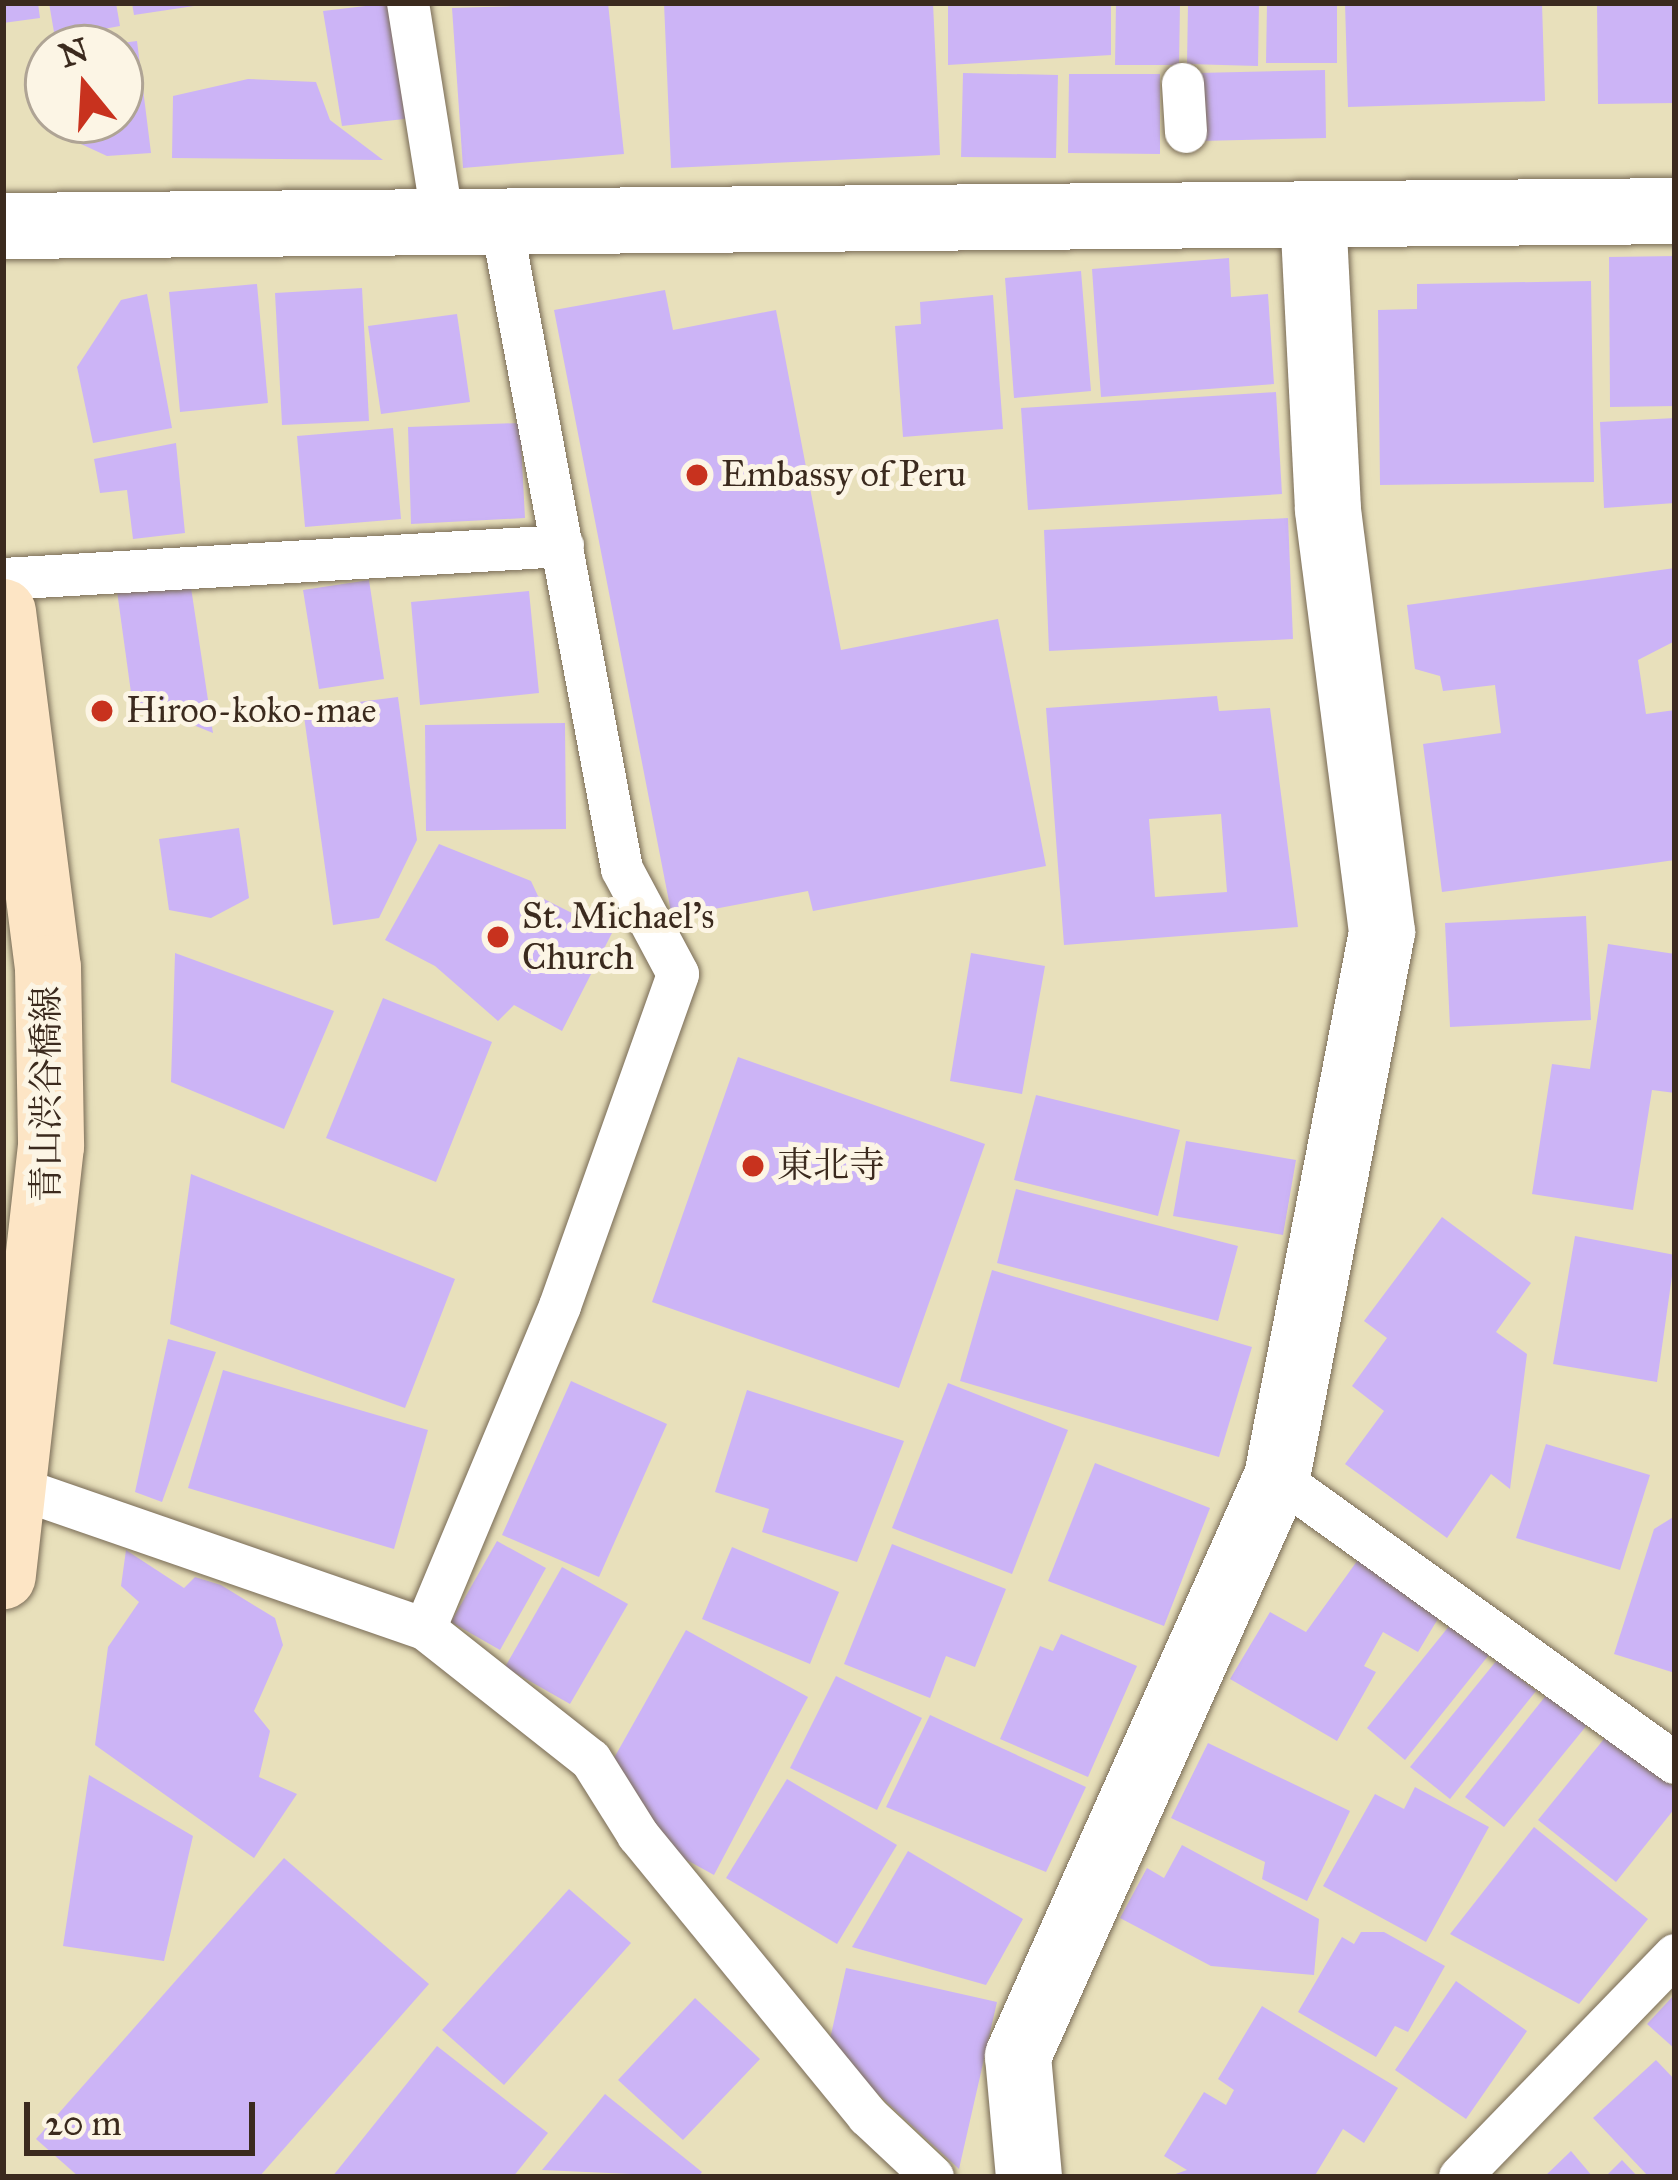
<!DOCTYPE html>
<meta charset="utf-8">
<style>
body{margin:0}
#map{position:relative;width:1678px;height:2180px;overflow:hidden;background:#e8e0bb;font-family:"IM FELL Great Primer","Noto Serif JP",serif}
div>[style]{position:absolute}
.building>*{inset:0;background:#ccb4f6}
.roads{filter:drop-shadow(0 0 3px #786a55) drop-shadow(0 0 3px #786a55)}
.lane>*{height:42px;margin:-21px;padding:0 21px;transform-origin:21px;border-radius:21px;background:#fff}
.street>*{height:66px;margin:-33px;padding:0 33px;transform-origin:33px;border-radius:33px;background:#fff}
.secondary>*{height:66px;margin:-33px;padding:0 33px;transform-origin:33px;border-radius:33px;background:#fde5c5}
.dots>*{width:33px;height:33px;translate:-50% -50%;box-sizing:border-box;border:6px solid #fcf5e5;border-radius:50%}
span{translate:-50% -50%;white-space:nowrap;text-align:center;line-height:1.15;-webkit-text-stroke:10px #fcf5e5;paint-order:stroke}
.poi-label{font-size:36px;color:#3b2a1e}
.left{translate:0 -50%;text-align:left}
.street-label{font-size:36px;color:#3b2a1e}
.frame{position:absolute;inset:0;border:6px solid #3b2a1e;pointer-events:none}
.north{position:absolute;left:24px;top:24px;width:120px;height:120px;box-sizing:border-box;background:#fcf5e5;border:3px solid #afa495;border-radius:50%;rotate:342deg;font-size:33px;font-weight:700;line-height:48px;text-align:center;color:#3b2a1e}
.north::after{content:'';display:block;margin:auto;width:42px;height:54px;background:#c8321e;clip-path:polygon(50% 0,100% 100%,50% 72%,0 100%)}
.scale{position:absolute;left:24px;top:2102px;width:231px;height:54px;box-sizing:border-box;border:6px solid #3b2a1e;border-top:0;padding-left:15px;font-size:36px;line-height:42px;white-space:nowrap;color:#3b2a1e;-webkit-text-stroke:9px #fcf5e5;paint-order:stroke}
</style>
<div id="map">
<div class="building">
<i style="clip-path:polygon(3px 3px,38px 3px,40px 18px,3px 23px)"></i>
<i style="clip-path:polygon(49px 3px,116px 3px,120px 26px,55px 38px)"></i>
<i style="clip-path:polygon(132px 3px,194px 3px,194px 6px,134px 15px)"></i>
<i style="clip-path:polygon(391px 3px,413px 118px,342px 126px,323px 11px)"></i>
<i style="clip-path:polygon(608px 3px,624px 154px,463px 168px,452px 8px)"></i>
<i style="clip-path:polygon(664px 3px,933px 3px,940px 155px,671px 168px)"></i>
<i style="clip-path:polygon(948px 3px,1111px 3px,1111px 55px,948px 65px)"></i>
<i style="clip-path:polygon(1116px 3px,1180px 3px,1179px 65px,1115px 65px)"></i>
<i style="clip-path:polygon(1188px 3px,1259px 3px,1258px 66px,1187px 64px)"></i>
<i style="clip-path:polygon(1267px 3px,1337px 3px,1337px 63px,1266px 63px)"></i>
<i style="clip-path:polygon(1345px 3px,1542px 3px,1545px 101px,1348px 107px)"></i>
<i style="clip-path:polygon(1597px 3px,1675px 3px,1675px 103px,1598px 104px)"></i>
<i style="clip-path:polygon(137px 41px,151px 153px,107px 156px,68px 138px,65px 120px,120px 120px,120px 48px,106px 45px)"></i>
<i style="clip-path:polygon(1325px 70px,1326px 138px,1201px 141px,1198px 73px)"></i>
<i style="clip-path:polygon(963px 73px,1058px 75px,1056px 158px,961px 157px)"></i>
<i style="clip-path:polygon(1069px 74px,1160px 74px,1160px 154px,1068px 153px)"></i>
<i style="clip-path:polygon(248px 79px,316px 82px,330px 120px,383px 160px,172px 158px,173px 96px)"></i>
<i style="clip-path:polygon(1675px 256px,1675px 406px,1610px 407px,1609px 257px)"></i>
<i style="clip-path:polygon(1229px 258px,1231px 297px,1268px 294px,1274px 384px,1101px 397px,1092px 269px)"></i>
<i style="clip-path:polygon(1081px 271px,1091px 391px,1014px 398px,1005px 278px)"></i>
<i style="clip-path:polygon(1591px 281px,1594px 482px,1380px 485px,1378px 310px,1417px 309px,1417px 284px)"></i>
<i style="clip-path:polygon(257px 284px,268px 403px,180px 412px,169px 292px)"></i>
<i style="clip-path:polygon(362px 288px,369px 421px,282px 425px,275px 293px)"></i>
<i style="clip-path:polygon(665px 290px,673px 330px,776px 310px,841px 650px,998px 619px,1046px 866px,813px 911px,808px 891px,672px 917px,554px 310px)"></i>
<i style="clip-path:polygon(147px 294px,172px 428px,93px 443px,77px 367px,121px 300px)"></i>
<i style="clip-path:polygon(993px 295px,1003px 429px,903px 437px,895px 326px,921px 324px,920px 302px)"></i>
<i style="clip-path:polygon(457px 314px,470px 402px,381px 414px,368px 326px)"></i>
<i style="clip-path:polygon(1276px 392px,1282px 494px,1028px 510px,1021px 408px)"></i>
<i style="clip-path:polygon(1675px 418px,1675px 503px,1604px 508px,1600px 422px)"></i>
<i style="clip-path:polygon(520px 423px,525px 518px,411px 524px,408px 427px)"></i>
<i style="clip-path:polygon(393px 428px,401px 519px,305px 527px,297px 436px)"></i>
<i style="clip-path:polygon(176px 443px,185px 533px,133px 539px,127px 490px,100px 493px,94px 459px)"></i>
<i style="clip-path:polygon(1288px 518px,1293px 639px,1049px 651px,1044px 530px)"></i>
<i style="clip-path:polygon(1675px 568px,1675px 641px,1638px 660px,1646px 714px,1675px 710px,1675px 860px,1442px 892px,1423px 744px,1501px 733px,1495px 685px,1443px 691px,1440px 676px,1415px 669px,1407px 605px)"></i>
<i style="clip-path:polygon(369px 580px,384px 679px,319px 689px,303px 590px)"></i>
<i style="clip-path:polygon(190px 581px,213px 733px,132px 700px,117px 591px)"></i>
<i style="clip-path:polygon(529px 591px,539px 693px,420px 705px,411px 602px)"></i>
<i style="clip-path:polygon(evenodd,1217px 696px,1219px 711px,1270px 708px,1298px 927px,1064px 945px,1046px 708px,1217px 696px,1221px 814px,1227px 892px,1155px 897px,1149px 819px,1221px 814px)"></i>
<i style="clip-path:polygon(398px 697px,417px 840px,379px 918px,333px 925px,303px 709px)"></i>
<i style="clip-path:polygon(565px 723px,566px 829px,426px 831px,425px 725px)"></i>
<i style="clip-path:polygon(239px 828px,249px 898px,211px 918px,169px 910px,159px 839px)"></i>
<i style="clip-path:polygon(439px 844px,531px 881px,538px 896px,612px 933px,562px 1031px,514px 1005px,498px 1021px,435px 966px,385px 940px)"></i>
<i style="clip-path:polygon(1586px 916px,1591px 1020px,1450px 1027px,1445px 923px)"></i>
<i style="clip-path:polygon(1608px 944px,1675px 954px,1675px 1093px,1652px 1090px,1633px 1210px,1532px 1194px,1552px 1064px,1590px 1069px)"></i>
<i style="clip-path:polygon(175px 953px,334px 1011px,284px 1129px,171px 1082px)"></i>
<i style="clip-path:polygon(971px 953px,1045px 966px,1022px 1094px,950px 1081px)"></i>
<i style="clip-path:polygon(383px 998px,492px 1042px,436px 1182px,326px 1138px)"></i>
<i style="clip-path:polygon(738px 1057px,985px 1144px,899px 1388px,652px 1302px)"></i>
<i style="clip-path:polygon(1036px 1095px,1180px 1130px,1158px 1216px,1014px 1180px)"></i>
<i style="clip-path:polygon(1186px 1141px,1296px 1160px,1283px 1235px,1173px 1216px)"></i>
<i style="clip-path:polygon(191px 1174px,455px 1279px,405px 1408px,170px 1324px)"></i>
<i style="clip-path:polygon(1016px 1189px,1238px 1246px,1218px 1321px,997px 1263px)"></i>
<i style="clip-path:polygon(1442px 1217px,1531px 1283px,1496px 1332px,1527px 1354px,1510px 1489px,1491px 1474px,1447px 1538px,1345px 1464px,1384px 1411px,1352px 1386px,1387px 1338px,1364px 1321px)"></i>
<i style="clip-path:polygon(1575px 1236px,1675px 1255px,1657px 1382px,1553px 1364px)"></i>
<i style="clip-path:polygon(992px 1270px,1252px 1347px,1219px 1457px,960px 1381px)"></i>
<i style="clip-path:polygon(168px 1339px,216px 1352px,162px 1502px,135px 1492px)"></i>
<i style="clip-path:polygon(223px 1370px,428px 1430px,394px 1549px,188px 1488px)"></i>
<i style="clip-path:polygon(571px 1381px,667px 1424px,599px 1577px,502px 1535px)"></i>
<i style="clip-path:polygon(948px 1383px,1068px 1430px,1012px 1574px,892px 1528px)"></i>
<i style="clip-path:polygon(747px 1390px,904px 1441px,857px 1562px,762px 1532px,769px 1509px,715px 1492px)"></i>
<i style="clip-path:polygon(1546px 1444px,1650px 1475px,1620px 1570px,1516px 1538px)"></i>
<i style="clip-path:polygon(1095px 1463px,1210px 1508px,1164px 1626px,1048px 1581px)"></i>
<i style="clip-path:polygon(1675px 1516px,1675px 1673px,1614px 1654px,1654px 1529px)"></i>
<i style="clip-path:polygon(497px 1541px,546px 1568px,500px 1650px,451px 1622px)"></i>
<i style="clip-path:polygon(892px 1544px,1006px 1589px,975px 1667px,946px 1656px,930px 1698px,844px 1664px)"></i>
<i style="clip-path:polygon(732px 1547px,839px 1592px,810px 1664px,702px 1619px)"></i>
<i style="clip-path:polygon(126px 1550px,184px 1588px,195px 1577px,221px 1585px,275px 1618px,283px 1645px,254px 1711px,270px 1731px,259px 1777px,297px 1794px,254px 1858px,95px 1745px,108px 1647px,139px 1602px,121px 1586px)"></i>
<i style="clip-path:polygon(1360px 1557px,1445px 1607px,1418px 1652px,1383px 1632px,1364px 1666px,1376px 1672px,1337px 1741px,1230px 1679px,1270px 1612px,1306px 1632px)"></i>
<i style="clip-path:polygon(562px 1567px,628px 1604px,570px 1704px,505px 1667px)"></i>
<i style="clip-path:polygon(1454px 1620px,1492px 1651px,1405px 1760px,1367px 1728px)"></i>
<i style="clip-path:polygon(686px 1630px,808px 1697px,714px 1875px,674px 1853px,614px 1758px)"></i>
<i style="clip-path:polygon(1061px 1634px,1137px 1666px,1088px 1777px,1000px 1739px,1040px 1646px,1053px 1651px)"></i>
<i style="clip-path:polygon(1497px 1660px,1536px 1691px,1450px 1799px,1410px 1767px)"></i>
<i style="clip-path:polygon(836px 1676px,922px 1718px,877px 1810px,790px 1768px)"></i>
<i style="clip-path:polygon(1548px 1693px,1587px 1725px,1504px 1827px,1465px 1797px)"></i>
<i style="clip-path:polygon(930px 1715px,1086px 1787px,1046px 1872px,886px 1807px)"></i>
<i style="clip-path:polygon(1608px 1734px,1675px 1788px,1675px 1808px,1616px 1882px,1538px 1820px)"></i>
<i style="clip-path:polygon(1208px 1743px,1350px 1811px,1307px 1901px,1262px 1879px,1265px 1862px,1171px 1818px)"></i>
<i style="clip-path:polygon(89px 1775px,193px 1836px,164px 1961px,63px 1946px)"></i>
<i style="clip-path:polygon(787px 1779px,897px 1845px,837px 1944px,726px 1878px)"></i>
<i style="clip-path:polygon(1415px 1787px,1489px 1827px,1426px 1942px,1323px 1886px,1375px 1794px,1404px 1809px)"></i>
<i style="clip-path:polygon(1534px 1827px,1648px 1919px,1579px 2004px,1450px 1934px)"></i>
<i style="clip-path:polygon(1182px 1845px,1319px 1919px,1314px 1975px,1211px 1966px,1120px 1918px,1147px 1868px,1164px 1878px)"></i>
<i style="clip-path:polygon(908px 1851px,1023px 1919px,986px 1985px,852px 1947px)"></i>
<i style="clip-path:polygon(284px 1858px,429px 1984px,259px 2177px,79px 2177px,36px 2139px)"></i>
<i style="clip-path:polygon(569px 1889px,631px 1943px,504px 2085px,442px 2030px)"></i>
<i style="clip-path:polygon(1361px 1932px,1384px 1932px,1445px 1966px,1408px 2032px,1395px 2026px,1376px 2057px,1298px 2012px,1342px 1937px,1354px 1944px)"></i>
<i style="clip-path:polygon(846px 1968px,997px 2002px,959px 2169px,828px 2048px)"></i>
<i style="clip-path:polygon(1456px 1981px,1527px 2031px,1466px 2119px,1395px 2070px)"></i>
<i style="clip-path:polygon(1675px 1994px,1675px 2049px,1647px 2024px)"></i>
<i style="clip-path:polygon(695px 1998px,760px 2059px,683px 2140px,618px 2080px)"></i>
<i style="clip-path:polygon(1262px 2006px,1398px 2088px,1364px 2143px,1343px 2129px,1314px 2177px,1167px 2177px,1187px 2170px,1164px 2156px,1204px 2092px,1226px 2105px,1234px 2090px,1218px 2079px)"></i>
<i style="clip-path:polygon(437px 2046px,548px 2133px,513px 2177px,332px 2177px)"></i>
<i style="clip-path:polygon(1656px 2060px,1675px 2080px,1675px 2177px,1649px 2177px,1593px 2118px)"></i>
<i style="clip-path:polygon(605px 2094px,702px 2172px,698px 2177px,542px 2170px)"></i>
<i style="clip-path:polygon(1571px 2151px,1593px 2177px,1544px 2177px)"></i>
<i style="clip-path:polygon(1622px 2160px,1638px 2177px,1605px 2177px)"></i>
</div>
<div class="roads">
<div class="lane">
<i style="left:408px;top:3px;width:221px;rotate:80.9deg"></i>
<i style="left:1183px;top:84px;width:48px;rotate:86.4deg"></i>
<i style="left:3px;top:579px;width:561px;rotate:-3.37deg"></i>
<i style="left:1277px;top:1477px;width:490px;rotate:35.7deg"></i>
<i style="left:3px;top:1483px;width:447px;rotate:19.1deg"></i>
<i style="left:425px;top:1629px;width:211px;rotate:38.3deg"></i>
<i style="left:591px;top:1760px;width:89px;rotate:57.9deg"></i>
<i style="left:638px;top:1835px;width:363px;rotate:50.7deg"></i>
<i style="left:868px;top:2116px;width:89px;rotate:43.2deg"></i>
<i style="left:425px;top:1629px;width:350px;rotate:-67.3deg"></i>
<i style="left:560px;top:1306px;width:352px;rotate:-70.4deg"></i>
<i style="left:678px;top:974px;width:119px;rotate:-118.1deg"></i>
<i style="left:622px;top:869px;width:659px;rotate:-100.58deg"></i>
<i style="left:1460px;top:2177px;width:309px;rotate:-45.9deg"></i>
</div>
<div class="street">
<i style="left:3px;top:226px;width:1672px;rotate:-0.51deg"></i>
<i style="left:1029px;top:2177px;width:121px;rotate:-95.2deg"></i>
<i style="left:1018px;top:2056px;width:634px;rotate:-65.9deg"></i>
<i style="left:1277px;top:1477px;width:555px;rotate:-79.09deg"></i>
<i style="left:1382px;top:932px;width:426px;rotate:-97.3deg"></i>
<i style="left:1328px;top:509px;width:293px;rotate:-92.9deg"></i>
</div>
<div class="secondary">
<i style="left:3px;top:612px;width:359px;rotate:82.8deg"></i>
<i style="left:48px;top:968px;width:178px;rotate:89deg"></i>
<i style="left:51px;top:1146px;width:433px;rotate:96.4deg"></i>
</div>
</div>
<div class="dots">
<i style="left:697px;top:475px;background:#c8321e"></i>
<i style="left:102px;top:711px;background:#c8321e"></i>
<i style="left:498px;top:937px;background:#c8321e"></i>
<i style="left:753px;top:1166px;background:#c8321e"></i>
</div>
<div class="poi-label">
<span class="left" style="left:721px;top:475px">Embassy of Peru</span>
<span class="left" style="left:126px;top:711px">Hiroo-koko-mae</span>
<span class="left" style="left:522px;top:937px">St. Michael's<br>Church</span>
<span class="left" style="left:777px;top:1166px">東北寺</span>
</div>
<div class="street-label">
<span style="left:47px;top:1094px;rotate:-90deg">青山渋谷橋線</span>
</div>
<div class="frame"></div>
<div class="north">N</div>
<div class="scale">20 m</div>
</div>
